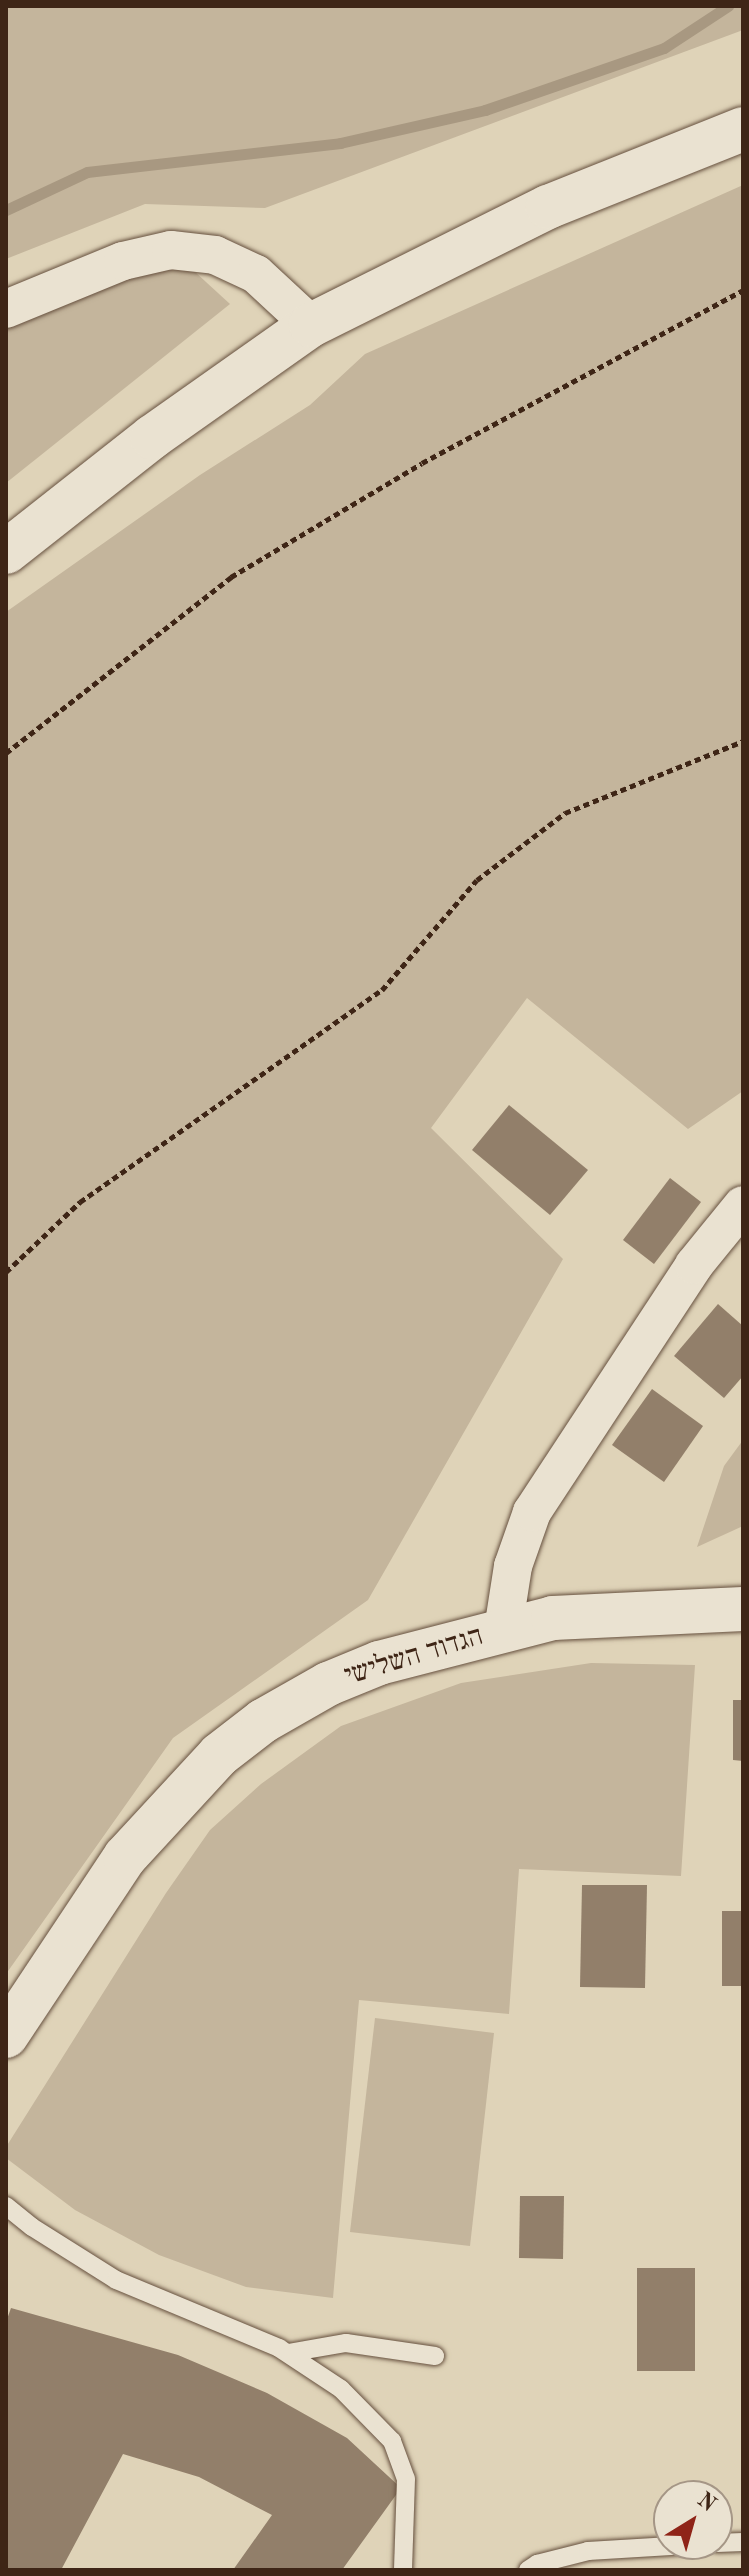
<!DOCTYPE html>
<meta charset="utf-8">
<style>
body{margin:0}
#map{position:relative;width:749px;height:2576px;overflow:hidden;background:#dfd3b8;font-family:"Old Standard TT","Frank Ruhl Libre",serif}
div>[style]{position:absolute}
.green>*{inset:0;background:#c4b59c}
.stream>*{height:11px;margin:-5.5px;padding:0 5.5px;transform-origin:5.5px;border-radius:5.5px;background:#a89881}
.building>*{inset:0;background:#927f6a}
.path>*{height:5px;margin-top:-2.5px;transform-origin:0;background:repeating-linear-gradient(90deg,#3e2516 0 6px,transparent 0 10px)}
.roads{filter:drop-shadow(0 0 2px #66503e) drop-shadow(0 0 2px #66503e)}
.lane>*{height:18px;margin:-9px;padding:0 9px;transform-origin:9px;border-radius:9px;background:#eae2d1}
.street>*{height:38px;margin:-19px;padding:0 19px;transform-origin:19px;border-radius:19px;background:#eae2d1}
.secondary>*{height:44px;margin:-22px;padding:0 22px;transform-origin:22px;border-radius:22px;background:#eae2d1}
span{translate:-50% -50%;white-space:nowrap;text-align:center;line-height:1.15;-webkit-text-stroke:8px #eae2d1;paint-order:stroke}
.street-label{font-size:28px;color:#3e2516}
.frame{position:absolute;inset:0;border:8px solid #3e2516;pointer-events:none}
.north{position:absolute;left:653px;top:2480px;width:80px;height:80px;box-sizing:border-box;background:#eae2d1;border:2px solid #a59686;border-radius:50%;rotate:37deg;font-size:22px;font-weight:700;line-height:32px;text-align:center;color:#3e2516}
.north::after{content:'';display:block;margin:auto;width:28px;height:36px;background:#8f2418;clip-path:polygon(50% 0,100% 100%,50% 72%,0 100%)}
</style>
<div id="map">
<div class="green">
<i style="clip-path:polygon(6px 6px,743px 6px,743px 30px,265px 208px,145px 204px,6px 259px)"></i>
<i style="clip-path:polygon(743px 185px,743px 1091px,688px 1129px,527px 998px,431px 1128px,563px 1259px,368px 1600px,173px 1738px,6px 1974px,6px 612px,200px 475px,310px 405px,365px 354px)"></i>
<i style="clip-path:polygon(158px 238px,230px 304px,6px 483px,6px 288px)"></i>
<i style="clip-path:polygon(743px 1440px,743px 1526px,697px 1547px,724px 1466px)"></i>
<i style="clip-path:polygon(591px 1663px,695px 1665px,681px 1876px,519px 1869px,509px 2014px,359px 2000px,333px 2298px,246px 2287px,159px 2255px,75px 2210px,6px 2158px,6px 2147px,166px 1893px,210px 1830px,261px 1784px,341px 1726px,461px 1683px)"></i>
<i style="clip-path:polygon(375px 2018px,494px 2033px,470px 2246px,350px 2232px)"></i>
</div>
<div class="stream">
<i style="left:6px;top:210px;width:89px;rotate:-25.1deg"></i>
<i style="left:87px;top:172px;width:255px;rotate:-6.5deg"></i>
<i style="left:340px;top:143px;width:149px;rotate:-12.8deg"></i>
<i style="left:485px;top:110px;width:189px;rotate:-19.1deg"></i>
<i style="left:664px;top:48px;width:77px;rotate:-33.3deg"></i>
</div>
<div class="building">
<i style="clip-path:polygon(509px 1105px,588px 1170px,550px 1215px,472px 1150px)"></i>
<i style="clip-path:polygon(670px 1178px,701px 1202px,654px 1264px,623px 1240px)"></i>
<i style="clip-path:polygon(718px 1304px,743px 1326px,743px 1376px,724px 1398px,674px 1356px)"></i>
<i style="clip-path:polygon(652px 1389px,703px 1426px,664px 1482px,612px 1445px)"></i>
<i style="clip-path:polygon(733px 1700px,743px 1700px,743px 1761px,733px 1760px)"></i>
<i style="clip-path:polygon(582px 1885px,647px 1885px,645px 1988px,580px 1987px)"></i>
<i style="clip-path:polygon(722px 1911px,743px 1911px,743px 1986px,722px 1986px)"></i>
<i style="clip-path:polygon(520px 2196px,564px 2196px,563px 2259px,519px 2258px)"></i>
<i style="clip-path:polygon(637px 2268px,695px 2268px,695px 2371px,637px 2371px)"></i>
<i style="clip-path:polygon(11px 2308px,178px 2355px,267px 2393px,347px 2438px,401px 2488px,342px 2570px,233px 2570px,272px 2515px,199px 2477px,123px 2454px,61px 2570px,6px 2570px,6px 2322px)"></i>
</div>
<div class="path">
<i style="left:6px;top:753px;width:286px;rotate:-38deg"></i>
<i style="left:231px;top:577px;width:222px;rotate:-30.8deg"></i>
<i style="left:422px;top:463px;width:365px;rotate:-28.3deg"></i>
<i style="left:6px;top:1272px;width:102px;rotate:-43.4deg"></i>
<i style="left:80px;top:1202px;width:369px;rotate:-35.1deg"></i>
<i style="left:382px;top:990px;width:145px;rotate:-49.2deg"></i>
<i style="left:477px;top:880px;width:111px;rotate:-37.3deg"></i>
<i style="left:565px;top:813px;width:192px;rotate:-22deg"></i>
</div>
<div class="roads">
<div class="lane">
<i style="left:6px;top:2206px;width:33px;rotate:39deg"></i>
<i style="left:32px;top:2227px;width:99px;rotate:32.2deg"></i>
<i style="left:116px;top:2280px;width:177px;rotate:22.6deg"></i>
<i style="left:279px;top:2348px;width:74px;rotate:33.5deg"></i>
<i style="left:341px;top:2389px;width:73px;rotate:45.6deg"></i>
<i style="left:392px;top:2441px;width:40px;rotate:69.8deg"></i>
<i style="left:406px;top:2479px;width:91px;rotate:91.9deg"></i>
<i style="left:288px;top:2353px;width:59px;rotate:-9.8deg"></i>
<i style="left:346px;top:2343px;width:90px;rotate:8.3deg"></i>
<i style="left:717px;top:2543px;width:26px;rotate:-2deg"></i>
<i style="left:528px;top:2570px;width:11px;rotate:-34deg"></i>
<i style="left:537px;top:2564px;width:53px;rotate:-14.3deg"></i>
<i style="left:588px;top:2551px;width:116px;rotate:-3.5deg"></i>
</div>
<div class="street">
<i style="left:6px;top:309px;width:126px;rotate:-22.3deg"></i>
<i style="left:123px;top:261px;width:49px;rotate:-12.9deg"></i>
<i style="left:171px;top:250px;width:44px;rotate:6.5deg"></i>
<i style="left:215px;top:255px;width:45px;rotate:24.9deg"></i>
<i style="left:256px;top:274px;width:75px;rotate:42.8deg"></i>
<i style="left:503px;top:1630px;width:65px;rotate:-81.1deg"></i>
<i style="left:513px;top:1566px;width:57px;rotate:-70.6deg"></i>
<i style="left:532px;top:1512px;width:295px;rotate:-56.7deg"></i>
<i style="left:694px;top:1265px;width:77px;rotate:-50.8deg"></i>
</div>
<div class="secondary">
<i style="left:6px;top:552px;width:186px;rotate:-38.2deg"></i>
<i style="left:152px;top:437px;width:194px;rotate:-35.2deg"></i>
<i style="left:311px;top:325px;width:265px;rotate:-26.5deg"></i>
<i style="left:548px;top:207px;width:210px;rotate:-21.8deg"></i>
<i style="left:6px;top:2036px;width:215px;rotate:-56.4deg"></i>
<i style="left:125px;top:1857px;width:139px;rotate:-47.3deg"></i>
<i style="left:219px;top:1755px;width:56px;rotate:-37.7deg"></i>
<i style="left:263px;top:1721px;width:75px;rotate:-29.6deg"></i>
<i style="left:328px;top:1684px;width:55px;rotate:-22.4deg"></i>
<i style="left:379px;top:1663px;width:180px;rotate:-14.5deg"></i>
<i style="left:553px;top:1618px;width:190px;rotate:-2.7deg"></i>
</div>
</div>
<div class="street-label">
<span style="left:414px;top:1657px;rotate:-17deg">הגדוד השלישי</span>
</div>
<div class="frame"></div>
<div class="north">N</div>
</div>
